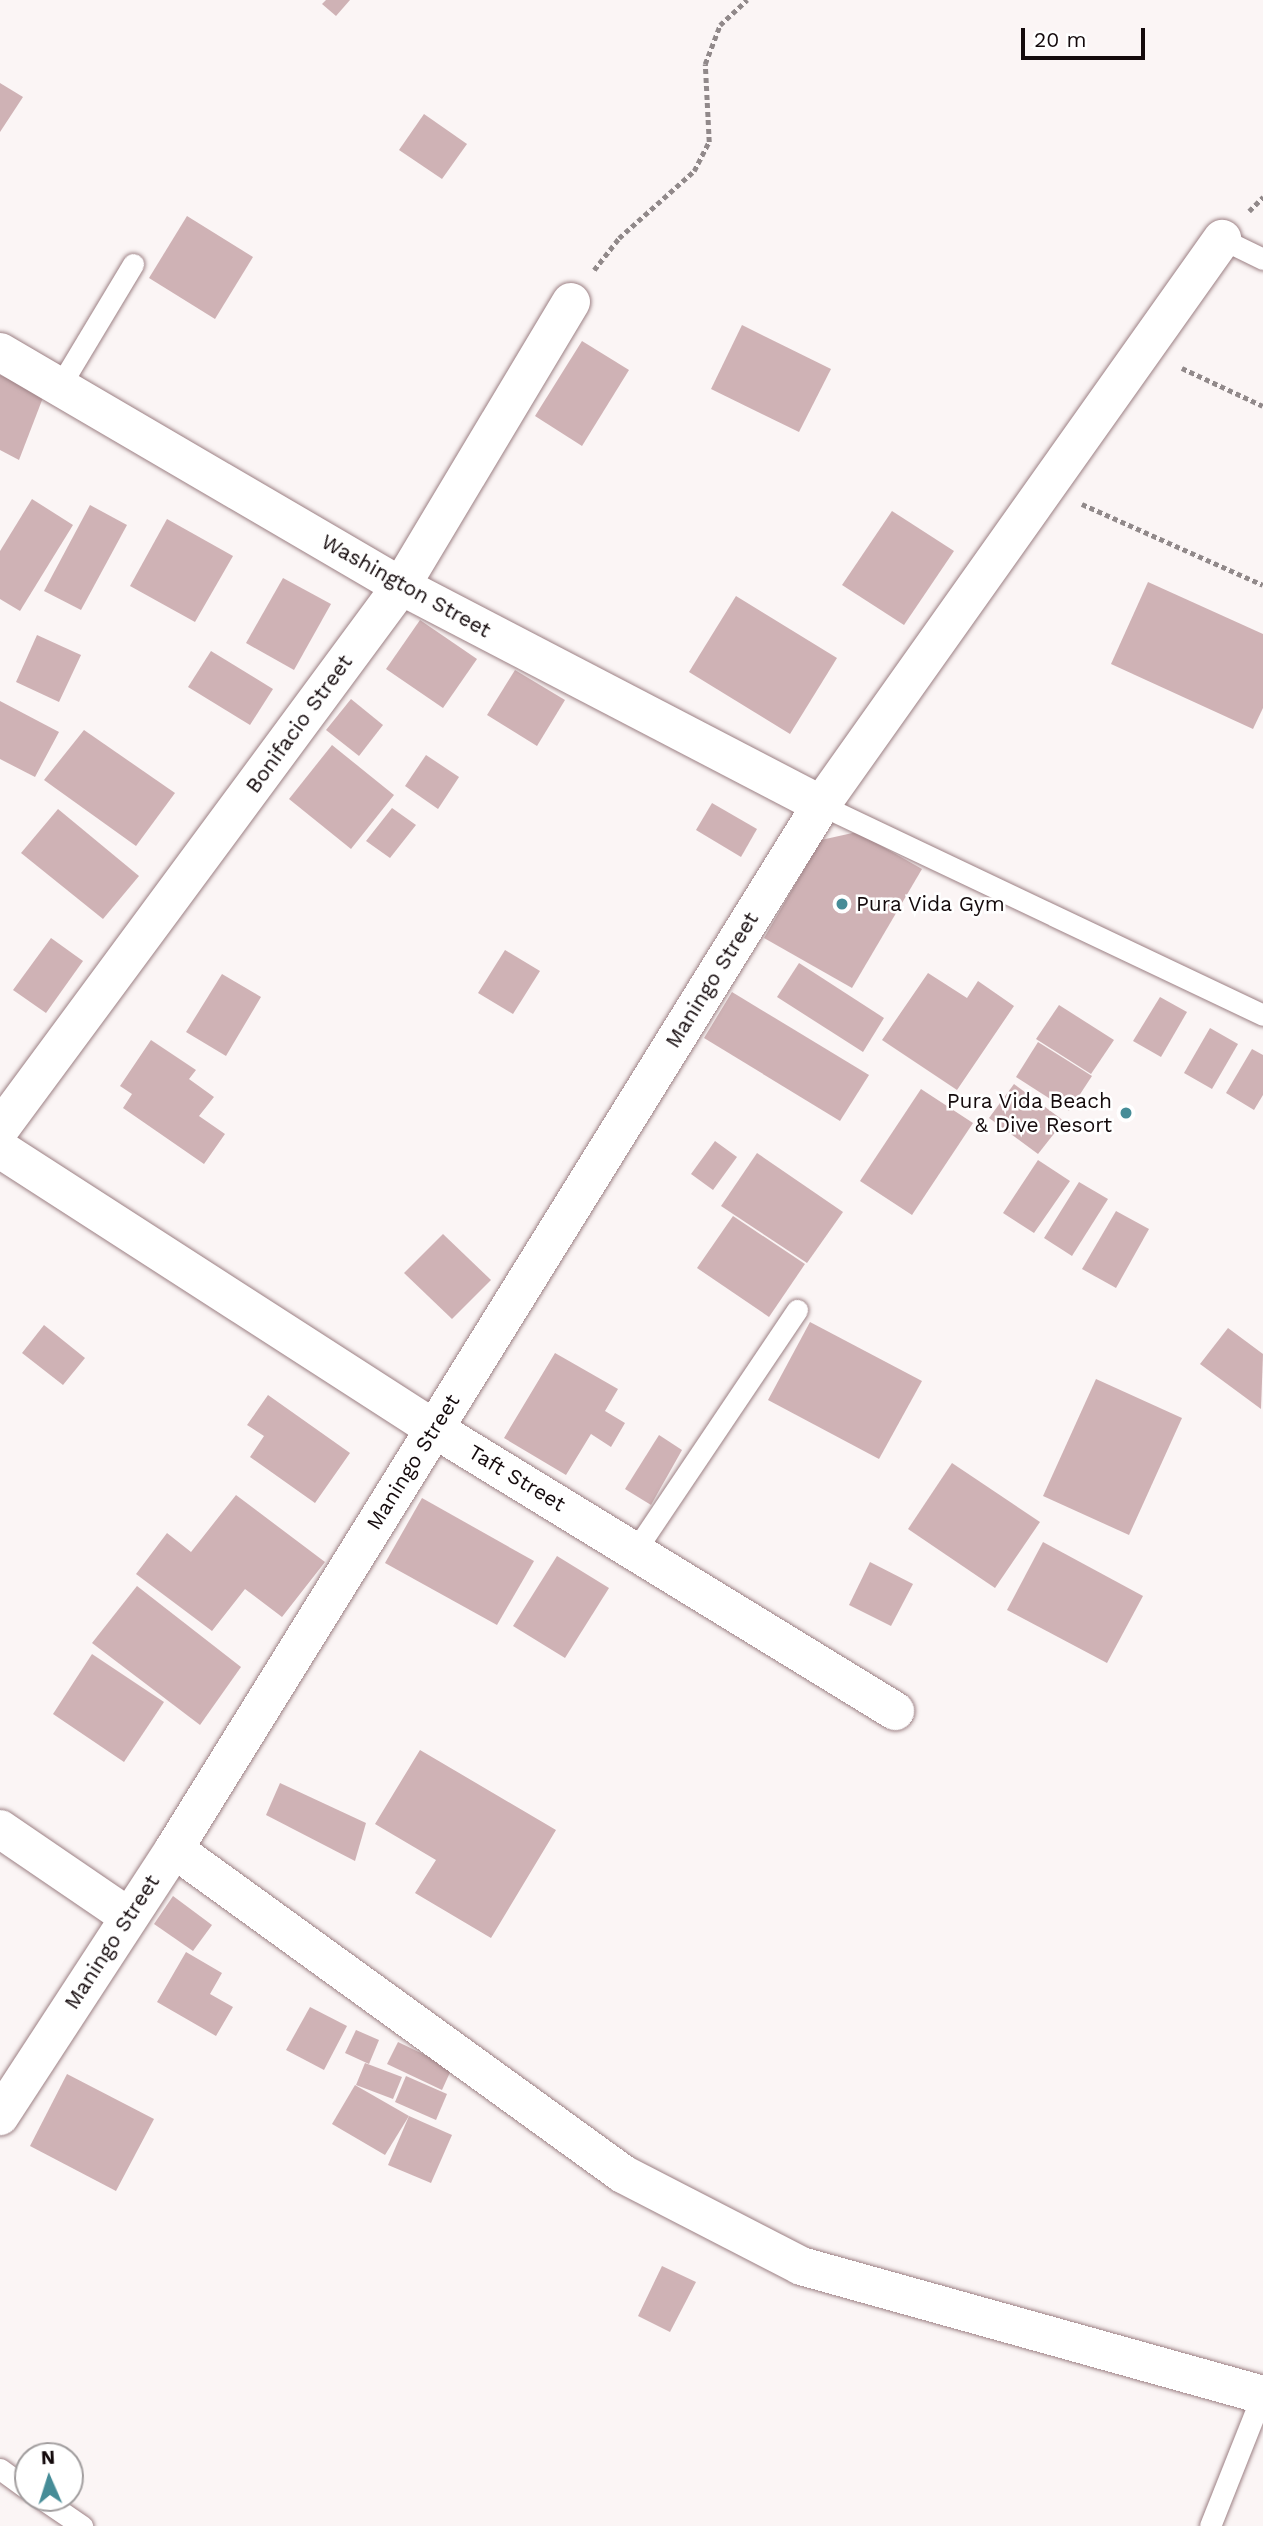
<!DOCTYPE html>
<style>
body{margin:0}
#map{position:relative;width:1263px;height:2526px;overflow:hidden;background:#fbf5f5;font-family:"Work Sans",sans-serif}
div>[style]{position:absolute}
.building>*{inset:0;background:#cfb2b5}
.path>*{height:4.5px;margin-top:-2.25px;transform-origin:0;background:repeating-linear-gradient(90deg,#91898a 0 5px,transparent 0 8.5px)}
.roads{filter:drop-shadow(0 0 2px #9c8084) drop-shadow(0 0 2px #9c8084)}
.lane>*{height:21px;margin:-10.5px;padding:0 10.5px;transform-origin:10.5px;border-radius:10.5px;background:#fff}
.street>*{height:38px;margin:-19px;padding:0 19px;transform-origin:19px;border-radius:19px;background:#fff}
.secondary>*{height:38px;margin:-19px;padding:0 19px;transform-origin:19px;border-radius:19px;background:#fff}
.dots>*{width:19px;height:19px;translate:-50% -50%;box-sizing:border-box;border:4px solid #fff;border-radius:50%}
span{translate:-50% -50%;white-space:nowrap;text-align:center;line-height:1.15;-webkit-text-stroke:5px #fff;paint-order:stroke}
.street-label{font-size:21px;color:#140a0c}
.poi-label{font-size:21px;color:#140a0c}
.left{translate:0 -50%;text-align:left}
.right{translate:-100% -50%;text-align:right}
.north{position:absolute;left:14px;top:2442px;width:70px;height:70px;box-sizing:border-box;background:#fff;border:2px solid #a19d9e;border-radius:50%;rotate:357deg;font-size:19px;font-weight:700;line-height:28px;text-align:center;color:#140a0c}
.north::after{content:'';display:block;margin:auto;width:24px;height:32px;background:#468c97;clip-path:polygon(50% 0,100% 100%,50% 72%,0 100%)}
.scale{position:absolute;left:1021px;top:28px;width:124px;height:32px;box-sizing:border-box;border:4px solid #140a0c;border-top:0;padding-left:9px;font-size:21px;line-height:24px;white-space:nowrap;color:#140a0c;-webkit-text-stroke:5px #fff;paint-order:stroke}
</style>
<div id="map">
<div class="building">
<i style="clip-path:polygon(326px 0,350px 0,336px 16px,322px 4px)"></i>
<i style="clip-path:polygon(0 83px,23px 97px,0 132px)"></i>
<i style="clip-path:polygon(424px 114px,467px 144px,442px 179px,399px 150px)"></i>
<i style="clip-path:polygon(187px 216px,253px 257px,215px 319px,149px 278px)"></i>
<i style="clip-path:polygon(742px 325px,831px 369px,799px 432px,711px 389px)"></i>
<i style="clip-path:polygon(582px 341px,629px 370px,582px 446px,535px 416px)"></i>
<i style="clip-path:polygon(0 375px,44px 395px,19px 460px,0 450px)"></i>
<i style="clip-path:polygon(32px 499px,73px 525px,20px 611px,0 599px,0 551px)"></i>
<i style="clip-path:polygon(90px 505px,127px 525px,81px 610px,44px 591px)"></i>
<i style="clip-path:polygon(892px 511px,954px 551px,904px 625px,842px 585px)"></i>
<i style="clip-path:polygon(167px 519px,233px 556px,195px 622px,130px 586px)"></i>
<i style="clip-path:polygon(283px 578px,331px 604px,294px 670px,246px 643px)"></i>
<i style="clip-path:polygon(1148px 582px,1263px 634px,1263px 708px,1253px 729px,1111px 664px)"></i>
<i style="clip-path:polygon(736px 596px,837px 658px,790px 734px,689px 672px)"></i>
<i style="clip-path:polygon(420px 620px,477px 659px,443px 708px,386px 669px)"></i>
<i style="clip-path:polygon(37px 635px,81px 655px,59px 702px,16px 682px)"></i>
<i style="clip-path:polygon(211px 651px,273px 689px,250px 725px,188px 687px)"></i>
<i style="clip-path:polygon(515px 670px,565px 700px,537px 746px,487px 715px)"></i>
<i style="clip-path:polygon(351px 699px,383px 725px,359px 756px,326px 730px)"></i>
<i style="clip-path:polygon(0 701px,59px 732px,35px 777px,0 759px)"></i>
<i style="clip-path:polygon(84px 730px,175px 793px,136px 846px,44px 780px)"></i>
<i style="clip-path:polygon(332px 745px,394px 795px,351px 849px,289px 799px)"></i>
<i style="clip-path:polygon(426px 755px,459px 777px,438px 809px,405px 786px)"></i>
<i style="clip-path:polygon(712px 803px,757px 829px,741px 857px,696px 830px)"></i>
<i style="clip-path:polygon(392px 808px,416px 825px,390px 858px,366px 841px)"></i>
<i style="clip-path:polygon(58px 809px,139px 876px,103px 919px,21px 853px)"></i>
<i style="clip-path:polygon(857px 832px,922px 869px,852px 988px,764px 938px,821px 840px)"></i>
<i style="clip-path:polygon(51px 938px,83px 961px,46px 1013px,13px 990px)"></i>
<i style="clip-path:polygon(505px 950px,540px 971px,513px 1014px,478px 993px)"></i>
<i style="clip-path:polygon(799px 963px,884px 1018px,863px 1052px,777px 997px)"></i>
<i style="clip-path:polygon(928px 973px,967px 998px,978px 981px,1014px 1006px,957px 1090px,882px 1040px)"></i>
<i style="clip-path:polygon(222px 974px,261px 997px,226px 1056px,186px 1032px)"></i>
<i style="clip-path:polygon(732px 992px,869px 1075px,840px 1121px,704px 1038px)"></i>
<i style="clip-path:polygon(1160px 997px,1187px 1012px,1161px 1057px,1133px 1041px)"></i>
<i style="clip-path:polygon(1059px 1005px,1114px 1040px,1091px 1074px,1036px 1039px)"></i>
<i style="clip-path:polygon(1210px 1028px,1238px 1044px,1212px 1089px,1184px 1073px)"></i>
<i style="clip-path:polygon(151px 1040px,196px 1070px,189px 1079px,214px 1097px,199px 1116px,225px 1134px,204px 1164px,123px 1108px,132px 1094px,120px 1086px)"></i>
<i style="clip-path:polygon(1038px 1042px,1092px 1076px,1069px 1111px,1016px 1077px)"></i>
<i style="clip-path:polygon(1252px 1049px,1263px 1055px,1263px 1095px,1254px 1110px,1226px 1093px)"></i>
<i style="clip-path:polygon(1014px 1084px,1064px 1121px,1038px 1154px,989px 1118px)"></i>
<i style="clip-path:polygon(921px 1089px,973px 1123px,912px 1215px,860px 1181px)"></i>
<i style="clip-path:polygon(715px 1141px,737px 1157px,713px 1190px,691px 1174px)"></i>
<i style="clip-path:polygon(757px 1153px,843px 1212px,807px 1263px,721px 1206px)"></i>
<i style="clip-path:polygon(1038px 1160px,1070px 1181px,1034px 1233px,1003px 1213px)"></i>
<i style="clip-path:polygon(1079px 1182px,1108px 1199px,1072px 1256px,1044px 1238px)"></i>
<i style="clip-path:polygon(1116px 1211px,1149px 1229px,1116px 1288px,1082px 1269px)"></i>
<i style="clip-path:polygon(733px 1216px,805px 1264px,769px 1317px,697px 1268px)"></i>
<i style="clip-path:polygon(443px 1234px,491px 1280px,452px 1319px,404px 1273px)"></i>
<i style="clip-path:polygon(810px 1322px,922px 1381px,879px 1459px,768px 1400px)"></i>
<i style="clip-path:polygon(44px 1325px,85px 1358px,63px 1385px,22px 1353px)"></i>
<i style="clip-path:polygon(1228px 1328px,1263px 1354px,1261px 1409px,1200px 1364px)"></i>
<i style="clip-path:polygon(555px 1353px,618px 1389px,605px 1411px,625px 1423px,611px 1447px,591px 1434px,566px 1475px,504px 1438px)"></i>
<i style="clip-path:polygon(1096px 1379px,1182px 1418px,1129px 1535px,1043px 1496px)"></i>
<i style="clip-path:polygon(268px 1395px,350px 1453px,315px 1503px,250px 1457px,264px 1436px,247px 1425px)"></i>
<i style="clip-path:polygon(659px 1435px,682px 1450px,651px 1505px,625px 1489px)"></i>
<i style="clip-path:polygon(952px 1463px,1040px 1522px,995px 1588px,908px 1529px)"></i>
<i style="clip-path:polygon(236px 1495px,325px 1562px,282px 1617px,245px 1589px,212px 1631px,136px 1574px,167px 1533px,191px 1552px)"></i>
<i style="clip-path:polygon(422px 1498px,534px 1561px,497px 1625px,385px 1563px)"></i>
<i style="clip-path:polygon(1043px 1542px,1143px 1596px,1107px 1663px,1007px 1610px)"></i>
<i style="clip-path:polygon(557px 1556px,609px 1588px,565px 1658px,513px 1626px)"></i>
<i style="clip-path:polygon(870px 1562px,913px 1584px,891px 1626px,849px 1605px)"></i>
<i style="clip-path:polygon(137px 1586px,241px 1667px,200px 1725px,92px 1643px)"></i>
<i style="clip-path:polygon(92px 1654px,164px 1702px,124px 1762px,53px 1714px)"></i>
<i style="clip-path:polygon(420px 1750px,556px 1830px,491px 1938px,415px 1893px,436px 1860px,375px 1824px)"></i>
<i style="clip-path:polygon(280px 1783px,366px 1823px,355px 1861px,266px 1815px)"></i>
<i style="clip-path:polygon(173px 1896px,212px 1925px,193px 1951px,154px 1924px)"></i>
<i style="clip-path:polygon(186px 1952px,222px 1973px,210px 1994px,233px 2007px,216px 2036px,157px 2002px)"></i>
<i style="clip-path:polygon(310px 2007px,347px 2026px,324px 2070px,286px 2050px)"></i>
<i style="clip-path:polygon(356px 2030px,379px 2040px,369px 2064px,345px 2053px)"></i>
<i style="clip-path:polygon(398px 2042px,452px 2068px,442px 2090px,387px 2064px)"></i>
<i style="clip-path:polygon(365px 2063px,402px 2077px,393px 2099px,356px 2085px)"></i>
<i style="clip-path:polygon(67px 2074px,154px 2119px,116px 2191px,30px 2146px)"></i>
<i style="clip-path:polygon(406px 2076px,447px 2094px,436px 2120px,395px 2102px)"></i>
<i style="clip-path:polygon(355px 2085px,409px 2116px,385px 2155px,332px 2124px)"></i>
<i style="clip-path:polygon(409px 2116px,452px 2135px,431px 2183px,388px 2165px)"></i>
<i style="clip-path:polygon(662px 2266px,696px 2282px,670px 2332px,638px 2316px)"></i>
</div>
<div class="path">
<i style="left:1249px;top:211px;width:20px;rotate:-45deg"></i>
<i style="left:594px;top:270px;width:41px;rotate:-52deg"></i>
<i style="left:619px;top:238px;width:101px;rotate:-41.8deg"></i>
<i style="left:694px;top:171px;width:33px;rotate:-63deg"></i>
<i style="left:709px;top:142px;width:78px;rotate:-92.9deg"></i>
<i style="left:705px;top:64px;width:42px;rotate:-69deg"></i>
<i style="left:720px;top:25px;width:37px;rotate:-43deg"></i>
<i style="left:1182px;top:368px;width:89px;rotate:25.1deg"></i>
<i style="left:1082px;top:504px;width:198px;rotate:24.1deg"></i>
</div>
<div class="roads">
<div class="lane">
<i style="left:1222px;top:239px;width:46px;rotate:26deg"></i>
<i style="left:61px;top:384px;width:140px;rotate:-59deg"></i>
<i style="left:821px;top:805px;width:489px;rotate:25.4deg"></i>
<i style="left:637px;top:1548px;width:287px;rotate:-56.1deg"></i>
<i style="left:0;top:2469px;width:34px;rotate:36deg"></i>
<i style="left:41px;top:2498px;width:50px;rotate:34.3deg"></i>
<i style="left:1210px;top:2526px;width:141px;rotate:-68.3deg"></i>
</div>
<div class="street">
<i style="left:821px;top:805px;width:694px;rotate:-54.68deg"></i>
<i style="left:0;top:1129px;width:675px;rotate:-53.55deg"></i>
<i style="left:401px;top:586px;width:331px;rotate:-59.1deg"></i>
<i style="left:0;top:1149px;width:515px;rotate:32.8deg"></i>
<i style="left:433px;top:1428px;width:542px;rotate:31.49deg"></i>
<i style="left:0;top:1829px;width:153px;rotate:34.3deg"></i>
<i style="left:174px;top:1849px;width:554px;rotate:35.9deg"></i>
<i style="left:623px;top:2174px;width:200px;rotate:27.3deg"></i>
<i style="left:801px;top:2266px;width:480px;rotate:15.6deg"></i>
</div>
<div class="secondary">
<i style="left:0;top:352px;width:464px;rotate:30.3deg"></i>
<i style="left:401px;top:586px;width:474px;rotate:27.5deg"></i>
<i style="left:821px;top:805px;width:1228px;rotate:121.79deg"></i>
<i style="left:174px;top:1849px;width:319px;rotate:123.1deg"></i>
</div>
</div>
<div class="dots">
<i style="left:842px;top:904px;background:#468c97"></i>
<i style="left:1126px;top:1113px;background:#468c97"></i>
</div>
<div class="street-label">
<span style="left:406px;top:586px;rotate:29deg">Washington Street</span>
<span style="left:299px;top:724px;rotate:-54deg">Bonifacio Street</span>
<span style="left:712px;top:980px;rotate:-58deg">Maningo Street</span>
<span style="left:413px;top:1462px;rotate:-58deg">Maningo Street</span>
<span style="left:517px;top:1478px;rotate:31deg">Taft Street</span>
<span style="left:112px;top:1942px;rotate:-57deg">Maningo Street</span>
</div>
<div class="poi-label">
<span class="left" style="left:856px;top:904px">Pura Vida Gym</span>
<span class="right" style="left:1112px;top:1113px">Pura Vida Beach<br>&amp; Dive Resort</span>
</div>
<div class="north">N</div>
<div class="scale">20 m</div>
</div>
